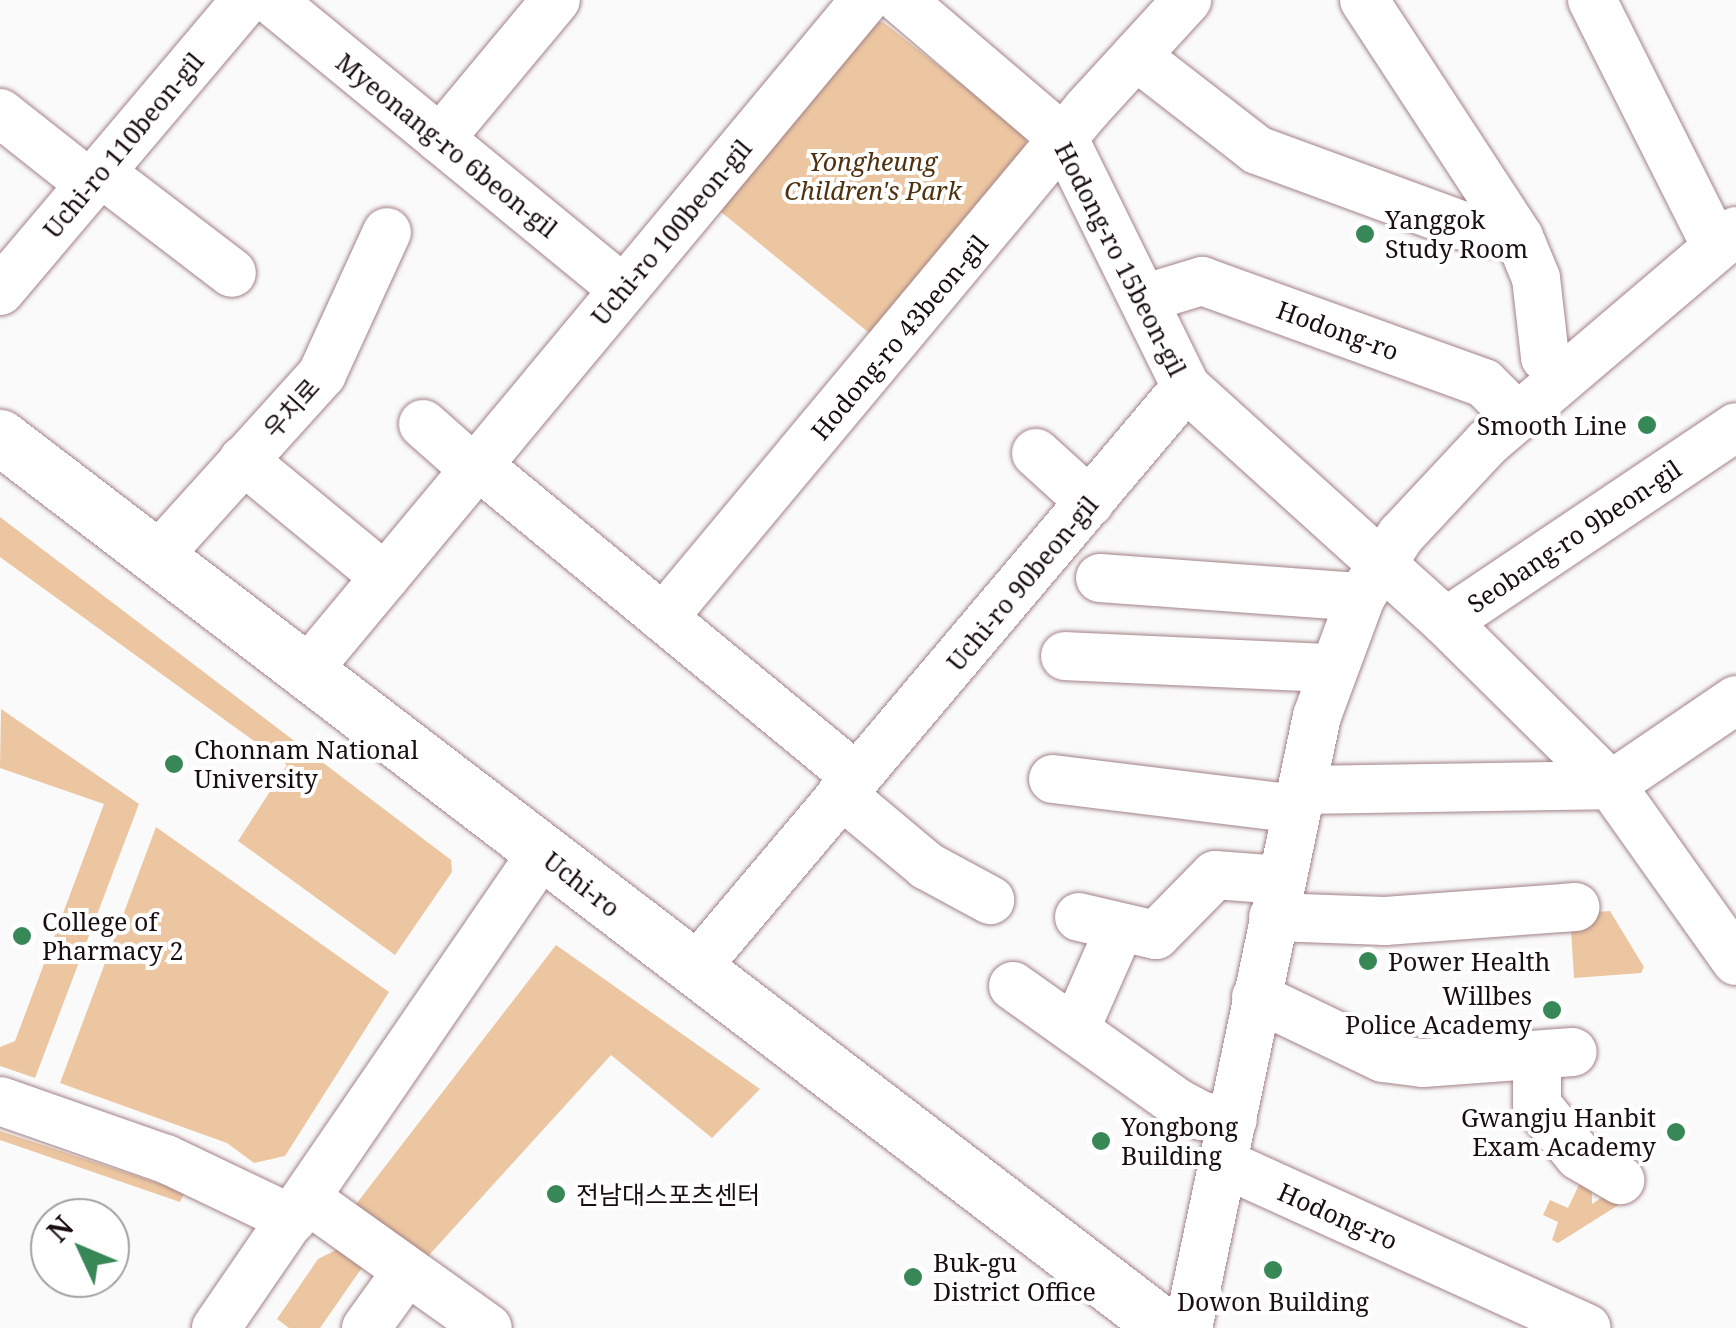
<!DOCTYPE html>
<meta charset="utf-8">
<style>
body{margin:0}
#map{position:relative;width:1736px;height:1328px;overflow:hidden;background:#fafafa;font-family:"Noto Serif","Noto Sans KR",serif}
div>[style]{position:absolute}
.green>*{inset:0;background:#ecc6a1}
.roads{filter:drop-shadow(0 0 2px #a38286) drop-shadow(0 0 2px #a38286)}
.minor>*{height:48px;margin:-24px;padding:0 24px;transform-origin:24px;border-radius:24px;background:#fff}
.major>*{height:55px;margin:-27.5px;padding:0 27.5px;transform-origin:27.5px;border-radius:27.5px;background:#fff}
.dots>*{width:28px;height:28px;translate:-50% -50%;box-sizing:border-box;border:5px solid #fff;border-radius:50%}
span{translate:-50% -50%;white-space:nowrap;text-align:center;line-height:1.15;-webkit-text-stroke:8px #fff;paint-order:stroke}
.street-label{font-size:25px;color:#1a0e10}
.park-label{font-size:25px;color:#4f310e;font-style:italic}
.poi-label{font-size:25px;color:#1a0e10}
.left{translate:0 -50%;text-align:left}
.right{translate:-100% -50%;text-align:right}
.north{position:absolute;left:30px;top:1198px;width:100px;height:100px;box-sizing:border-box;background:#fff;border:2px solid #a39f9f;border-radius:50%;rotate:314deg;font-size:28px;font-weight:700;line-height:40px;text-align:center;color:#1a0e10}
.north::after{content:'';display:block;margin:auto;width:35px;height:45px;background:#388757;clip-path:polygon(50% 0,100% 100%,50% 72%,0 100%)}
</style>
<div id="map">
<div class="green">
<i style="clip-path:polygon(858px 21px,883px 22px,1026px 135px,1024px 163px,879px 341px,710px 203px)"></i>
<i style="clip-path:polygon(0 517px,451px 860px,452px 872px,395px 955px,238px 841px,287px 765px,0 557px)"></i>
<i style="clip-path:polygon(1px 709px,139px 804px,35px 1078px,0 1066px,0 1047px,15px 1041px,104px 804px,0 768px)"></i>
<i style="clip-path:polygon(156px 827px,389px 992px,285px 1156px,254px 1163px,227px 1143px,60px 1083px)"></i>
<i style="clip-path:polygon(1610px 911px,1644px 967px,1641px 973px,1574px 978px,1570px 914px)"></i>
<i style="clip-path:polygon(556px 945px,760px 1089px,712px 1138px,611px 1055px,421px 1264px,353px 1208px)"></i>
<i style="clip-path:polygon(0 1131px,185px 1192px,180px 1202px,0 1140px)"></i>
<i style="clip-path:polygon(1585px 1172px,1592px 1179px,1592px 1204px,1618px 1187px,1625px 1201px,1558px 1243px,1552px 1240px,1558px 1222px,1543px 1215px,1550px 1200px,1568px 1208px)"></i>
<i style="clip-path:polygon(338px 1249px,368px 1259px,320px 1328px,289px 1328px,277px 1319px,318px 1259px)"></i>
</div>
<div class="roads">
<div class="minor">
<i style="left:271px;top:0;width:455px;rotate:39.4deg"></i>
<i style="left:901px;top:0;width:214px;rotate:40.5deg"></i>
<i style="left:1064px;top:139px;width:276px;rotate:63.8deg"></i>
<i style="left:1186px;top:387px;width:350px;rotate:42.1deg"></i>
<i style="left:1446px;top:622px;width:232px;rotate:44.7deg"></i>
<i style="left:1611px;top:785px;width:216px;rotate:54.6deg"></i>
<i style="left:1364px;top:0;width:283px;rotate:56.8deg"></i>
<i style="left:1519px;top:237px;width:44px;rotate:67.5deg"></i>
<i style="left:1536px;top:278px;width:80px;rotate:83.5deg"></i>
<i style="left:1545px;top:357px;width:26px;rotate:50deg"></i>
<i style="left:1592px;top:0;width:276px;rotate:63.3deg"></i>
<i style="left:1136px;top:56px;width:153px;rotate:37.8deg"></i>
<i style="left:1257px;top:150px;width:234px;rotate:20.2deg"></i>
<i style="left:1477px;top:231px;width:42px;rotate:8.1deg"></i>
<i style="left:0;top:113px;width:115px;rotate:38.3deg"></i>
<i style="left:440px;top:139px;width:181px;rotate:-50.2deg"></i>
<i style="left:100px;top:172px;width:166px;rotate:37.4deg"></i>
<i style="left:0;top:291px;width:381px;rotate:-49.8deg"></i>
<i style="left:1146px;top:298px;width:59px;rotate:-16.9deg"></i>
<i style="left:1202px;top:281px;width:300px;rotate:19.9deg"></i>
<i style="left:1484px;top:383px;width:47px;rotate:45deg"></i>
<i style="left:423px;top:424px;width:69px;rotate:41.5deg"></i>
<i style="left:1036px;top:453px;width:73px;rotate:42.2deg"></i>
<i style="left:243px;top:460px;width:184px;rotate:39.5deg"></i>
<i style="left:479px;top:466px;width:489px;rotate:39.5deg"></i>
<i style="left:156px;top:558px;width:248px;rotate:-47.9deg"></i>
<i style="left:322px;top:374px;width:156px;rotate:-65.4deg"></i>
<i style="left:1100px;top:578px;width:262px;rotate:4.2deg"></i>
<i style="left:663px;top:618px;width:664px;rotate:-50.19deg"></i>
<i style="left:1088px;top:108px;width:147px;rotate:-47.5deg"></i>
<i style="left:1446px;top:622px;width:349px;rotate:-33.9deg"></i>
<i style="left:1065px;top:656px;width:266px;rotate:2.6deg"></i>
<i style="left:305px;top:673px;width:876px;rotate:-50.24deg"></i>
<i style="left:1053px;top:779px;width:246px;rotate:7deg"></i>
<i style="left:1302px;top:790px;width:309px;rotate:-0.9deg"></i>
<i style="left:1611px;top:785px;width:151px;rotate:-34.2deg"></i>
<i style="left:841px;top:794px;width:112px;rotate:39.9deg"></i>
<i style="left:927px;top:866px;width:72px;rotate:28.4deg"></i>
<i style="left:1079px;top:917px;width:79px;rotate:13.2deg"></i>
<i style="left:1156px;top:935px;width:84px;rotate:-45.5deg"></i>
<i style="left:1215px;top:875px;width:66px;rotate:4.3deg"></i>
<i style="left:1273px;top:917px;width:112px;rotate:2deg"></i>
<i style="left:1385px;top:921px;width:191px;rotate:-4.2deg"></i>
<i style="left:693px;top:971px;width:764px;rotate:-49.83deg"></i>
<i style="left:1013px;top:986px;width:200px;rotate:35.4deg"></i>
<i style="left:1176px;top:1102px;width:30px;rotate:28deg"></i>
<i style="left:1202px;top:1116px;width:31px;rotate:7deg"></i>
<i style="left:1256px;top:997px;width:141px;rotate:25.7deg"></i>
<i style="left:1383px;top:1058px;width:40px;rotate:7.1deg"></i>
<i style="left:1423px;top:1063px;width:150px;rotate:-4.2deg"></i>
<i style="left:1075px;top:1030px;width:111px;rotate:-66.2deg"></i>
<i style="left:1537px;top:1055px;width:50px;rotate:90deg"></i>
<i style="left:1537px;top:1105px;width:66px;rotate:50.5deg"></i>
<i style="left:1579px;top:1156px;width:48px;rotate:30.3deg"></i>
<i style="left:0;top:1101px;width:176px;rotate:19.3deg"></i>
<i style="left:166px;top:1159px;width:140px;rotate:25.5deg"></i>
<i style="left:1225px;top:1164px;width:397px;rotate:24.4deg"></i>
<i style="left:307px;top:1199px;width:222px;rotate:35.5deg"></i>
<i style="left:216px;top:1328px;width:576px;rotate:-55.54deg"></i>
<i style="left:366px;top:1328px;width:70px;rotate:-54.3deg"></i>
<i style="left:1188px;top:1328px;width:625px;rotate:-78.1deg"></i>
<i style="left:1317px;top:716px;width:127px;rotate:-69.7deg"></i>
<i style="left:1361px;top:597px;width:74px;rotate:-57.2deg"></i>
<i style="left:1401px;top:535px;width:126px;rotate:-46.9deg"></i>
<i style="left:1487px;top:443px;width:327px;rotate:-40.4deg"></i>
</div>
<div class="major">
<i style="left:0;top:437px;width:1467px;rotate:37.39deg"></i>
</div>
</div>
<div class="dots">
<i style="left:1365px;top:234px;background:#388757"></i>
<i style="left:1647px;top:425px;background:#388757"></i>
<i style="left:174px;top:764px;background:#388757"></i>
<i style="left:22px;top:936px;background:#388757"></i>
<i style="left:1368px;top:961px;background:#388757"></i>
<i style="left:1552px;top:1010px;background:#388757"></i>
<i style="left:1676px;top:1132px;background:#388757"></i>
<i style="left:1101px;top:1141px;background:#388757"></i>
<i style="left:556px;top:1194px;background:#388757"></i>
<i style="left:1273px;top:1270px;background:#388757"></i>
<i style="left:913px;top:1277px;background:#388757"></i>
</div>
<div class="street-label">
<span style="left:123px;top:145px;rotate:-50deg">Uchi-ro 110beon-gil</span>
<span style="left:447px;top:145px;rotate:39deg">Myeonang-ro 6beon-gil</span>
<span style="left:671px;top:232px;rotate:-50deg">Uchi-ro 100beon-gil</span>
<span style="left:1121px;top:259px;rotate:63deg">Hodong-ro 15beon-gil</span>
<span style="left:1338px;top:330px;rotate:20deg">Hodong-ro</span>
<span style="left:899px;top:337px;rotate:-50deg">Hodong-ro 43beon-gil</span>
<span style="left:291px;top:408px;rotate:-48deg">우치로</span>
<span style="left:1574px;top:536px;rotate:-34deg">Seobang-ro 9beon-gil</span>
<span style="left:1022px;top:583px;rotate:-50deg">Uchi-ro 90beon-gil</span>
<span style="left:582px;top:884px;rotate:38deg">Uchi-ro</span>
<span style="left:1338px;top:1216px;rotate:24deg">Hodong-ro</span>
</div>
<div class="park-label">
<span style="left:873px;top:176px">Yongheung<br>Children's Park</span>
</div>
<div class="poi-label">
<span class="left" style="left:1385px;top:234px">Yanggok<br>Study Room</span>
<span class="right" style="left:1627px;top:425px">Smooth Line</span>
<span class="left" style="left:194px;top:764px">Chonnam National<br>University</span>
<span class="left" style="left:42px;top:936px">College of<br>Pharmacy 2</span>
<span class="left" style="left:1388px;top:961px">Power Health</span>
<span class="right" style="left:1532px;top:1010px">Willbes<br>Police Academy</span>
<span class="right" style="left:1656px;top:1132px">Gwangju Hanbit<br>Exam Academy</span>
<span class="left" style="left:1121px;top:1141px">Yongbong<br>Building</span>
<span class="left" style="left:576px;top:1194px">전남대스포츠센터</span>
<span class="left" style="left:933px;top:1277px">Buk-gu<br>District Office</span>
<span style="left:1273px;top:1301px">Dowon Building</span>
</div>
<div class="north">N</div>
</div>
